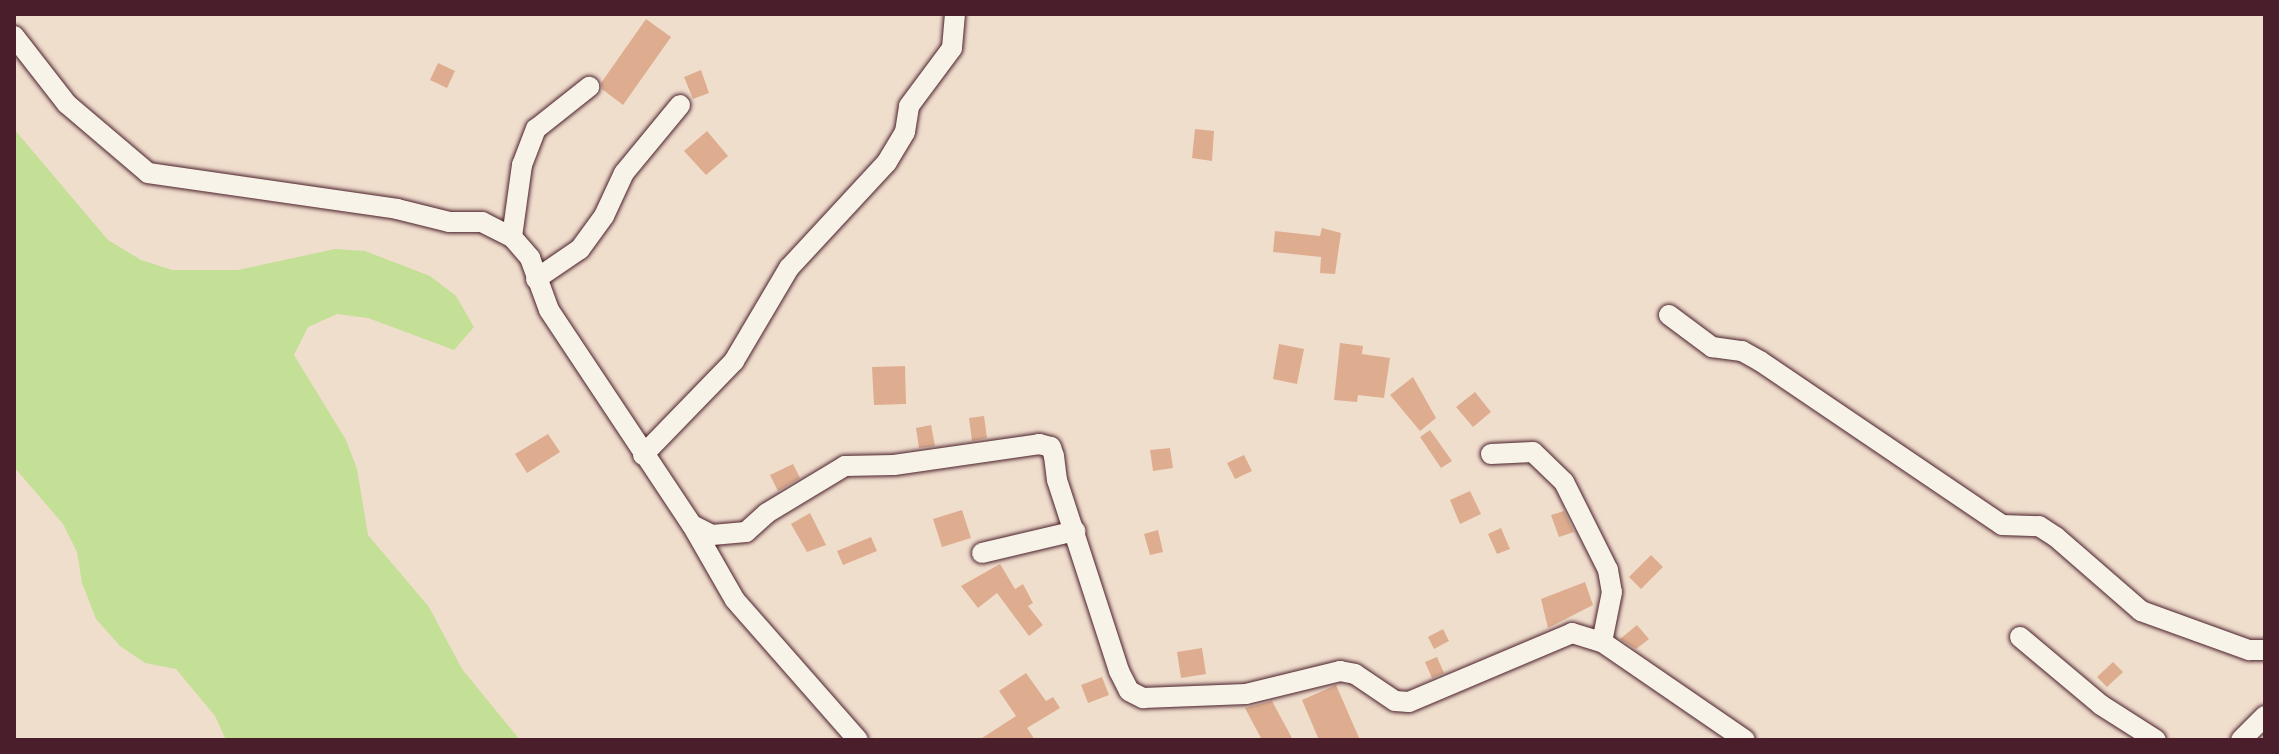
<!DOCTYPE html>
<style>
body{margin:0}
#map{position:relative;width:2279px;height:754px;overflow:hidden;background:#f0decd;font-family:Sriracha,sans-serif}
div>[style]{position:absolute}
.green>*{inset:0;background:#c4df96}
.building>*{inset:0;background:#dead8f}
.roads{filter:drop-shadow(0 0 2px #4a1f2b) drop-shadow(0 0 2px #4a1f2b)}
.minor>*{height:20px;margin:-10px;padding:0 10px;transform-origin:10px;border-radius:10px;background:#f7f3e8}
span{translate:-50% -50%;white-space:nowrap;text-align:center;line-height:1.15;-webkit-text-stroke:6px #f7f3e8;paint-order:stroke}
.frame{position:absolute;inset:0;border:16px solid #4a1f2b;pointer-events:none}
</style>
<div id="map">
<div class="green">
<i style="clip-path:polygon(14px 129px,108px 240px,141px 260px,172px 270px,238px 270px,335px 249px,365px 251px,430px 276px,456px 296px,474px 327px,454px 350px,368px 318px,337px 314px,308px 327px,294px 355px,346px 440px,357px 469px,368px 535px,429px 607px,462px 669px,520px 740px,226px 740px,215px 716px,176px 669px,145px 663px,120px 646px,96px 619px,82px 583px,77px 552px,63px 524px,14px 467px)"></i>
</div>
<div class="building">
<i style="clip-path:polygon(646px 19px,671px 37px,623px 105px,602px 89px,601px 83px)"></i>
<i style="clip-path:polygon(438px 63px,455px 71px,447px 88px,430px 80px)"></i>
<i style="clip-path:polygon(701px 70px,709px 93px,693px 99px,684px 77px)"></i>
<i style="clip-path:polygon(1195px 129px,1214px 131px,1212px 161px,1192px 158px)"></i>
<i style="clip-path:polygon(707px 131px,728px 156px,706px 175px,684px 151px)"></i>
<i style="clip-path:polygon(1322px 228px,1341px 233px,1335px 274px,1320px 273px,1321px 257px,1273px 252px,1275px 231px,1320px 236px)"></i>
<i style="clip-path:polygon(1340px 343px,1363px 346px,1362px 354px,1390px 358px,1384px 398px,1358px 395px,1357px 402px,1334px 400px)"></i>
<i style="clip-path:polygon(1279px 344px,1304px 349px,1297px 384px,1273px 379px)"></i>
<i style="clip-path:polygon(905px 366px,906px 404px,874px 405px,872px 367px)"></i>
<i style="clip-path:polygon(1413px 377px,1436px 418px,1420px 431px,1390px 395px)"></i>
<i style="clip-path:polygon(1475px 392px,1491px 412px,1473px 427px,1456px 407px)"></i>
<i style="clip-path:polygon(984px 416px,987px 438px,972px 441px,969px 418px)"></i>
<i style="clip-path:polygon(931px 425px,935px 446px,919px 448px,916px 428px)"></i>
<i style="clip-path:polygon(1430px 430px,1452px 461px,1441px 468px,1420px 437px)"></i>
<i style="clip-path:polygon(548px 434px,560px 452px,527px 473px,515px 454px)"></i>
<i style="clip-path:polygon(1170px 448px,1173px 468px,1153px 471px,1150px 450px)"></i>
<i style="clip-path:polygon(1244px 455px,1252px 471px,1235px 479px,1227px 463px)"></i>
<i style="clip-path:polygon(793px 464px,800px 478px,778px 491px,770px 475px)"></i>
<i style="clip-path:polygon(1470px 491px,1481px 514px,1460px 524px,1450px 500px)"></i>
<i style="clip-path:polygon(962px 510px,971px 538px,942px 547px,933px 519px)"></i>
<i style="clip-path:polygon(1564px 511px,1574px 532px,1559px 537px,1551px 515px)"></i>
<i style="clip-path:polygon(810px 513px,826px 545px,807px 552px,791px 524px)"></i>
<i style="clip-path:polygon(1501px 528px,1510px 549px,1497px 554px,1488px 534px)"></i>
<i style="clip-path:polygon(1158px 530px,1163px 552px,1150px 555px,1144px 534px)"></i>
<i style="clip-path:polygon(871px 537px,877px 551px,843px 565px,837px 551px)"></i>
<i style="clip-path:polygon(1651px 555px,1663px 567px,1641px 589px,1629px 577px)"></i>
<i style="clip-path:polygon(1000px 564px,1015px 589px,1023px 584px,1033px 603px,1028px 606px,1043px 625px,1029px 636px,997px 593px,978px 608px,961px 586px)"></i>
<i style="clip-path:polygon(1585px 582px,1593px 605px,1548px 628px,1541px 599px)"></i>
<i style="clip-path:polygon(1637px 625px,1649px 639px,1636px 649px,1620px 639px)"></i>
<i style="clip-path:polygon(1443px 629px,1449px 641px,1434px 649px,1428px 637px)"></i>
<i style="clip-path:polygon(1202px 648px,1206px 674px,1181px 678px,1177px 652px)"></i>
<i style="clip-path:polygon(1437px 657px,1444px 673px,1432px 678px,1425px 662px)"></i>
<i style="clip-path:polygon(2113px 662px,2123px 672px,2107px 687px,2097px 677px)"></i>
<i style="clip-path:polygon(1026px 673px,1046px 701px,1053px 697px,1060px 708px,1027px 728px,1035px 740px,979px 740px,1016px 716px,999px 691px)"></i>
<i style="clip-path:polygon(1102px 677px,1109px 695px,1088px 703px,1081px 685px)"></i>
<i style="clip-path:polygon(1336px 685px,1360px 740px,1319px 740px,1302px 700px)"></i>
<i style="clip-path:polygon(1272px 701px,1293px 740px,1262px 740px,1245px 708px)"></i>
</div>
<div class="roads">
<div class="minor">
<i style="left:14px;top:36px;width:86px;rotate:52.1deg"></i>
<i style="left:67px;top:104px;width:106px;rotate:40.4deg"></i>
<i style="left:148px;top:173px;width:252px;rotate:8.2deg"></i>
<i style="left:397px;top:209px;width:54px;rotate:14deg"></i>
<i style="left:449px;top:222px;width:33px"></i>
<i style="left:482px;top:222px;width:34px;rotate:27deg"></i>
<i style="left:512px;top:237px;width:28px;rotate:49deg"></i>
<i style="left:530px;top:258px;width:55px;rotate:69.9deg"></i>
<i style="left:549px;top:310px;width:258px;rotate:56.4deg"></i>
<i style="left:692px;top:525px;width:86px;rotate:60.2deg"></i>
<i style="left:735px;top:600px;width:186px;rotate:48.7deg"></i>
<i style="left:512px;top:237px;width:73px;rotate:-82.1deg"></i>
<i style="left:522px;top:165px;width:39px;rotate:-69deg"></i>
<i style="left:536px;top:129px;width:68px;rotate:-38.4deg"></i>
<i style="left:536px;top:279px;width:53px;rotate:-34.3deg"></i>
<i style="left:580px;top:249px;width:41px;rotate:-54deg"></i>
<i style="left:604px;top:216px;width:47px;rotate:-65.1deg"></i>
<i style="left:624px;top:173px;width:88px;rotate:-50.5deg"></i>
<i style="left:1669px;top:315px;width:54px;rotate:36.7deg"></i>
<i style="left:1712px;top:347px;width:30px;rotate:8deg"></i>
<i style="left:1742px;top:351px;width:21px;rotate:29deg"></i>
<i style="left:1760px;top:361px;width:292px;rotate:34.1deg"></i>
<i style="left:2002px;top:525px;width:37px;rotate:2deg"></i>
<i style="left:2039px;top:526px;width:20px;rotate:33deg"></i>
<i style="left:2056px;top:537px;width:113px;rotate:41deg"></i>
<i style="left:2141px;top:611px;width:115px;rotate:19.9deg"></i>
<i style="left:2249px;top:650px;width:16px"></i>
<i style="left:1491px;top:454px;width:42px;rotate:-2.7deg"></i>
<i style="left:1533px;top:452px;width:43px;rotate:44.1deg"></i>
<i style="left:1564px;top:482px;width:98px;rotate:63.4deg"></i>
<i style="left:1608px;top:570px;width:22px;rotate:80deg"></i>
<i style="left:1612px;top:592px;width:51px;rotate:101.3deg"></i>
<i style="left:1602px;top:642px;width:173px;rotate:34.4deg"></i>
<i style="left:643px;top:455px;width:131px;rotate:-45.9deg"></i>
<i style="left:734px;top:361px;width:108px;rotate:-59.4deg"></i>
<i style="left:789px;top:268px;width:144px;rotate:-47.2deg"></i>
<i style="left:887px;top:162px;width:35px;rotate:-59deg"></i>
<i style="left:905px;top:132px;width:26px;rotate:-81deg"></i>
<i style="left:909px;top:106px;width:72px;rotate:-53.4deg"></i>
<i style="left:952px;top:48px;width:34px;rotate:-85deg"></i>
<i style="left:692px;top:525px;width:22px;rotate:27deg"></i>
<i style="left:712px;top:535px;width:34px;rotate:-5deg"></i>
<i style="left:746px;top:532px;width:28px;rotate:-42deg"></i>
<i style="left:767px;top:513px;width:91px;rotate:-31.1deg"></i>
<i style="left:845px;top:466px;width:49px;rotate:-1.2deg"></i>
<i style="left:894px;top:465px;width:147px;rotate:-8.2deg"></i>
<i style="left:1039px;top:444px;width:12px;rotate:14deg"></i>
<i style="left:1051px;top:447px;width:9px;rotate:72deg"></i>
<i style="left:1054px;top:456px;width:24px;rotate:83deg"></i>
<i style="left:1057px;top:480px;width:201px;rotate:72deg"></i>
<i style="left:1119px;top:671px;width:22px;rotate:63deg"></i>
<i style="left:1129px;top:691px;width:16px;rotate:27deg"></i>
<i style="left:1143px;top:698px;width:103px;rotate:-2.2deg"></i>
<i style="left:1246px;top:694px;width:97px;rotate:-13.7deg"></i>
<i style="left:1340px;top:671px;width:15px;rotate:11deg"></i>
<i style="left:1355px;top:674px;width:48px;rotate:34deg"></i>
<i style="left:1395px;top:701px;width:14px;rotate:4deg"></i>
<i style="left:1409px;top:702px;width:177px;rotate:-22.9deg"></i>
<i style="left:1572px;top:633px;width:31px;rotate:17deg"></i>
<i style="left:982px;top:553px;width:96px;rotate:-13.3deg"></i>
<i style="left:2020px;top:637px;width:106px;rotate:40deg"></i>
<i style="left:2101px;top:705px;width:65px;rotate:32.5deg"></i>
<i style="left:2241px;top:740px;width:34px;rotate:-45deg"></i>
</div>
</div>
<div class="frame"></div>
</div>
